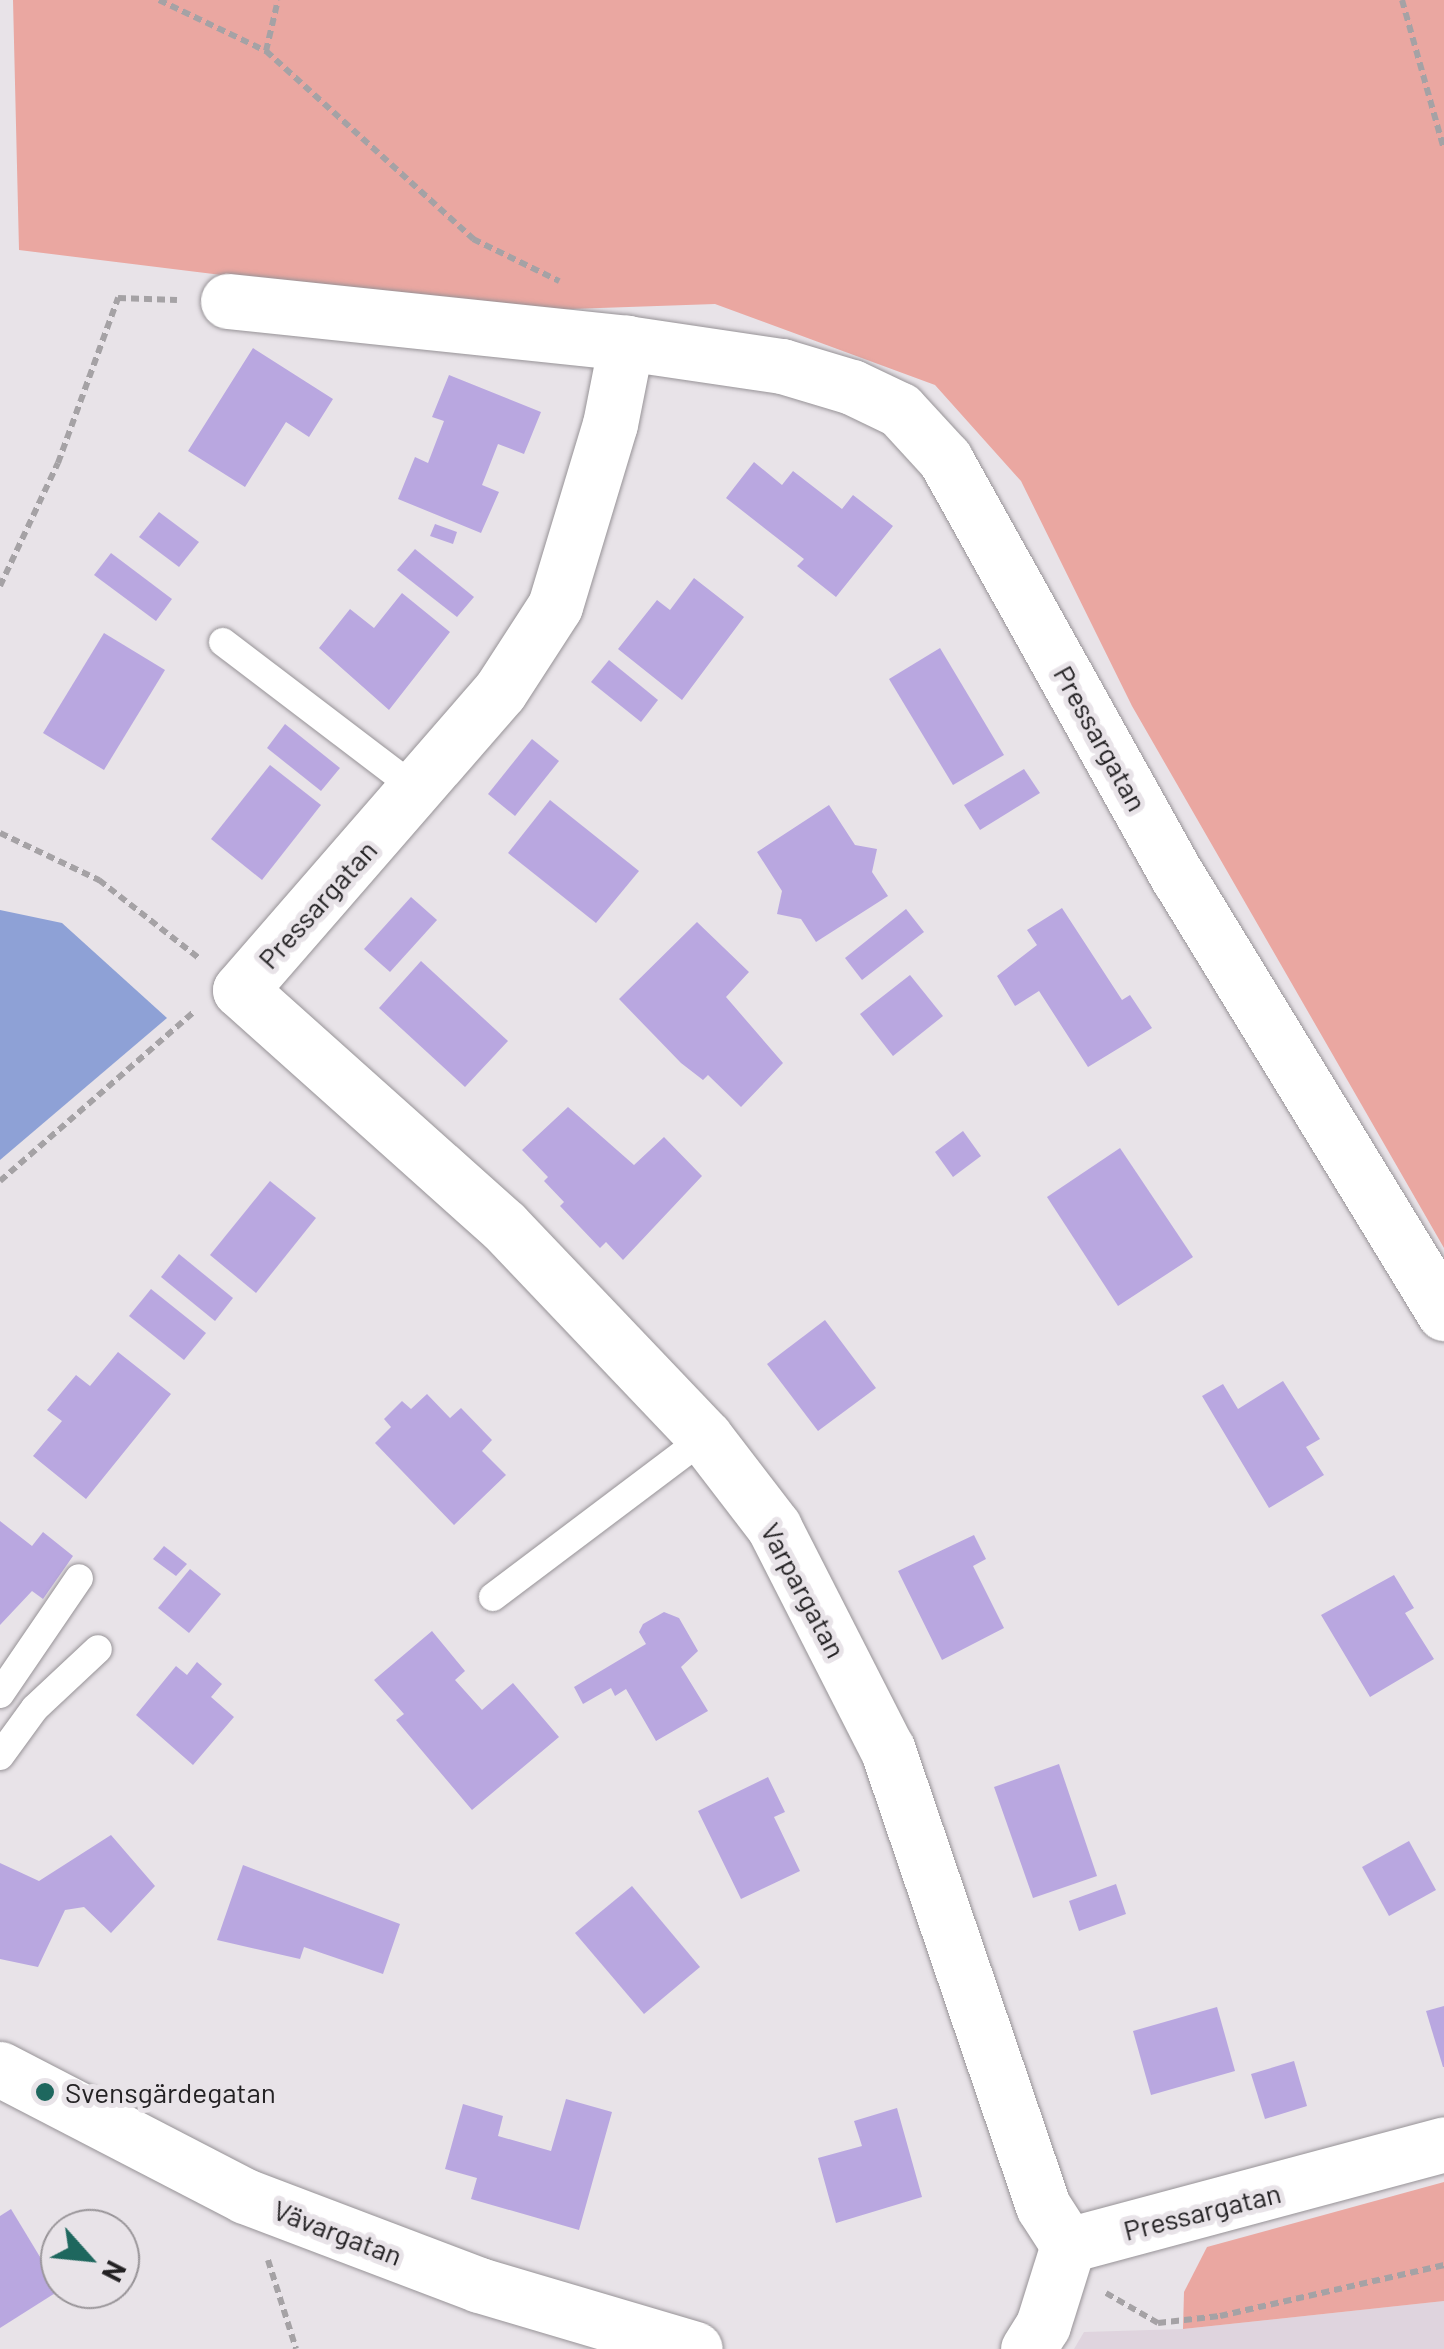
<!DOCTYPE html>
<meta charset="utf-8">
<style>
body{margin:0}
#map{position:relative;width:1444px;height:2349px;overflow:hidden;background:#e8e3e8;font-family:Barlow,sans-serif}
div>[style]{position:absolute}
.built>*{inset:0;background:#dfd4de}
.green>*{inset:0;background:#eaa7a1}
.water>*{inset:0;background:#8ea1d6}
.building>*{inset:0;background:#b9a7e0}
.path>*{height:6px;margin-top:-3px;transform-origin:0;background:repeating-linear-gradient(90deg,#a5a2a5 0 8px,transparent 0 13px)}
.roads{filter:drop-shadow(0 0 2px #979397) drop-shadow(0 0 2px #979397)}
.lane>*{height:28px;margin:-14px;padding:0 14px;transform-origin:14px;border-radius:14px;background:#fff}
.street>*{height:55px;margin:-27.5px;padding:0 27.5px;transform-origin:27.5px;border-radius:27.5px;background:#fff}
.dots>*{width:28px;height:28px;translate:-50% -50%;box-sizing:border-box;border:5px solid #e8e3e8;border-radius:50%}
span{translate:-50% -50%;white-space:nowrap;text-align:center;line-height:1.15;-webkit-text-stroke:10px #e8e3e8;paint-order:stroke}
.street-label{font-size:28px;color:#232123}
.poi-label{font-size:28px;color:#232123}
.left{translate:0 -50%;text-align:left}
.north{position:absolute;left:40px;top:2209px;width:100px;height:100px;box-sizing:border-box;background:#e8e3e8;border:2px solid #999599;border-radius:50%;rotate:117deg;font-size:28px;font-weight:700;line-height:40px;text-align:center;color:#232123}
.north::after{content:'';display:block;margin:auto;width:35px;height:45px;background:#1e675e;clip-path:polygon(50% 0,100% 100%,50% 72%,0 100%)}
</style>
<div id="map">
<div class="built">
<i style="clip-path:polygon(1444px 2301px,1444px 2349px,1074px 2349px,1084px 2332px,1183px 2329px)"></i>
</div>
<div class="green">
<i style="clip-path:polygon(13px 0,1444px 0,1444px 1248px,1132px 706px,1021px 481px,935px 385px,715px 304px,513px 311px,19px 250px)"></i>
<i style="clip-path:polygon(1444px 2182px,1444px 2301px,1183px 2329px,1184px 2292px,1207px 2247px)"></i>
</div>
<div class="water">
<i style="clip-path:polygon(0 910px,62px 923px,167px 1018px,0 1160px)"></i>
</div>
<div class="building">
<i style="clip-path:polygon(253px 348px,333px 399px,309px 437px,286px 422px,245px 487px,188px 451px)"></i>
<i style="clip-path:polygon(449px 375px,541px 412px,524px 454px,498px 444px,482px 485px,499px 492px,481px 533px,398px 499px,415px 457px,428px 463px,444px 421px,432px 417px)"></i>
<i style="clip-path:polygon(754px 462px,782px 485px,793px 471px,842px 509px,853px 495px,893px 526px,836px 597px,797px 566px,804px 559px,726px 498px)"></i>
<i style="clip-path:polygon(159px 512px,199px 542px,179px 567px,139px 537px)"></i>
<i style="clip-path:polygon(435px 524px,457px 532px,453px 544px,430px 536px)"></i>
<i style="clip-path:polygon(415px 549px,474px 597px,457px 617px,397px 570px)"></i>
<i style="clip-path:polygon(111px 553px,172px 599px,156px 621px,94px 575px)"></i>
<i style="clip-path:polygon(694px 578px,744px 617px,682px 700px,618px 649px,657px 600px,670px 610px)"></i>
<i style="clip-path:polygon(402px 593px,450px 632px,389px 710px,319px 648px,350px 609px,374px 628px)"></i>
<i style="clip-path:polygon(104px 633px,165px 670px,104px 770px,43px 733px)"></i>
<i style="clip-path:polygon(940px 648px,1004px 755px,953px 785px,889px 679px)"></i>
<i style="clip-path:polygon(609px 660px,658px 700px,641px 722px,591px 682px)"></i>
<i style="clip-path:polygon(285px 724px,340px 768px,321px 791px,267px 748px)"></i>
<i style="clip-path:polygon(532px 739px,559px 761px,515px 816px,488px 794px)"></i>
<i style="clip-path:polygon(270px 765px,321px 805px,262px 880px,211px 839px)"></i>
<i style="clip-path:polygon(1024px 769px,1040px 793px,980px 830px,964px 805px)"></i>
<i style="clip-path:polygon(550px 800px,639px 871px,596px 923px,508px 853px)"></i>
<i style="clip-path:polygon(829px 805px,855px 845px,877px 849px,872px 872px,888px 896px,816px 942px,801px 919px,777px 914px,782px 891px,757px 852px)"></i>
<i style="clip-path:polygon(411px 897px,437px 920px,390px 972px,364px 949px)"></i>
<i style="clip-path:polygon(1062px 908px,1122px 1000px,1130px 995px,1152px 1028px,1088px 1067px,1039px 991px,1015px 1006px,997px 976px,1037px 945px,1027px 930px)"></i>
<i style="clip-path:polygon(906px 909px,924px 932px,862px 980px,845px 958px)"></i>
<i style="clip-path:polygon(697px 922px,749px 972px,726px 997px,783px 1063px,741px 1107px,708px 1075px,703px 1080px,681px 1063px,619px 999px)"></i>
<i style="clip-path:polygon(421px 961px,508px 1041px,465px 1087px,379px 1008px)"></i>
<i style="clip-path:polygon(910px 975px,943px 1016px,893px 1056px,860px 1014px)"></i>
<i style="clip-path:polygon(568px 1107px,634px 1165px,664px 1137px,702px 1176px,623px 1260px,606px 1242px,600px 1248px,560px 1206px,564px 1202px,544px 1181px,548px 1177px,522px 1150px)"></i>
<i style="clip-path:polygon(963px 1131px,981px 1156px,953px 1177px,935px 1152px)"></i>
<i style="clip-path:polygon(1120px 1148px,1193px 1257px,1118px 1306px,1047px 1197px)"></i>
<i style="clip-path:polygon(270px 1181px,316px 1218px,256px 1293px,210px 1255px)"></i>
<i style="clip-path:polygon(179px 1254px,233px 1298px,215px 1321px,161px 1277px)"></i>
<i style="clip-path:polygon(151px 1289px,206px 1333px,184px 1360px,129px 1316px)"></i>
<i style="clip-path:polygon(825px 1320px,876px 1388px,818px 1431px,767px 1364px)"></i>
<i style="clip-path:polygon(118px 1352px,171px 1394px,86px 1499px,33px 1456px,62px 1421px,47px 1410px,76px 1375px,90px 1386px)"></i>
<i style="clip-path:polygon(1283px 1381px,1320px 1439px,1306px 1447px,1324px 1475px,1269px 1508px,1202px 1396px,1223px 1384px,1238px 1409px)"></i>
<i style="clip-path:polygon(427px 1394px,450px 1418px,461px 1408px,492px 1440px,482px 1451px,506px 1475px,454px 1525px,375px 1443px,391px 1427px,384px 1419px,402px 1401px,411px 1409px)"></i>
<i style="clip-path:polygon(0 1521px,32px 1546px,43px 1532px,73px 1556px,43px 1599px,32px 1591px,0 1625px)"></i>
<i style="clip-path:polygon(974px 1535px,986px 1559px,973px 1566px,1004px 1628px,942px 1660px,898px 1571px)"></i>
<i style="clip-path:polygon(164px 1546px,187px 1564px,176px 1576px,153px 1559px)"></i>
<i style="clip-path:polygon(190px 1569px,221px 1594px,189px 1633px,158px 1608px)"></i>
<i style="clip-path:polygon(1394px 1575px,1414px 1608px,1405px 1613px,1434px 1659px,1370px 1697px,1321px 1615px)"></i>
<i style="clip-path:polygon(664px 1612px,679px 1618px,698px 1651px,681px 1667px,708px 1711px,656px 1741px,626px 1689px,615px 1696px,611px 1688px,583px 1704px,574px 1687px,646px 1644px,639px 1632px,643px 1624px)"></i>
<i style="clip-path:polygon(432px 1631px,465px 1671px,455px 1680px,482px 1710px,513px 1683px,559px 1737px,472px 1810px,396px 1720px,404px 1714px,374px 1680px)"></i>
<i style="clip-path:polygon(197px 1662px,222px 1684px,211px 1697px,234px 1717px,193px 1765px,136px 1715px,176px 1666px,187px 1675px)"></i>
<i style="clip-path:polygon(1059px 1764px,1097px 1876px,1033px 1898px,994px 1787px)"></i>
<i style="clip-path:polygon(768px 1777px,785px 1812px,774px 1817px,800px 1871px,741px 1899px,698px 1811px)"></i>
<i style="clip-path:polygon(111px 1835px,155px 1886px,111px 1933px,84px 1907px,65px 1910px,38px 1967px,0 1959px,0 1863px,39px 1881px)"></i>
<i style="clip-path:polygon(1409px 1841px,1436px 1890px,1389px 1916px,1362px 1867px)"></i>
<i style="clip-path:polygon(243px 1865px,400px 1924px,383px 1974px,304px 1947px,300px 1959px,217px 1940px)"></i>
<i style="clip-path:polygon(1116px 1884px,1126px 1914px,1079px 1931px,1069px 1901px)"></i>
<i style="clip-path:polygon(632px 1886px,700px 1967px,644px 2014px,575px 1933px)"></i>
<i style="clip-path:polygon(1444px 2006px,1444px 2067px,1443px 2067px,1426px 2011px)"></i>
<i style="clip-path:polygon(1217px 2007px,1235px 2071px,1151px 2095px,1133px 2031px)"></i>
<i style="clip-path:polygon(1294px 2061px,1307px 2106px,1265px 2119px,1251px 2074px)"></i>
<i style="clip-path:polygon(566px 2099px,612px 2112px,579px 2230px,471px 2199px,477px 2178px,445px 2169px,463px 2104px,503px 2116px,498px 2136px,551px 2151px)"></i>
<i style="clip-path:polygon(897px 2108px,922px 2197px,836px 2223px,818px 2158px,862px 2146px,854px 2121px)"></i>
<i style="clip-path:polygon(11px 2209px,60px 2290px,0 2328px,0 2216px)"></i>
</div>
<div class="path">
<i style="left:159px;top:0;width:119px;rotate:25.5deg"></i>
<i style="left:266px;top:51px;width:280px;rotate:42.2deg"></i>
<i style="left:473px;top:239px;width:96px;rotate:26deg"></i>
<i style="left:1402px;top:0;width:155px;rotate:74.3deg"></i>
<i style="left:266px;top:51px;width:52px;rotate:-76.8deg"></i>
<i style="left:0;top:586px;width:136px;rotate:-64.8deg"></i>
<i style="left:58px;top:463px;width:176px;rotate:-70deg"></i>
<i style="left:118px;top:298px;width:59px;rotate:1.9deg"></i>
<i style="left:0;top:833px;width:110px;rotate:25.4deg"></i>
<i style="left:99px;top:880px;width:128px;rotate:38deg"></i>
<i style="left:0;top:1181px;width:257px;rotate:-41.1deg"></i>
<i style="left:268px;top:2260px;width:93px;rotate:72.5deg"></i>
<i style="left:1106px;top:2293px;width:60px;rotate:30deg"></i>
<i style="left:1158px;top:2323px;width:62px;rotate:-6.4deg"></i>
<i style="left:1220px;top:2316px;width:230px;rotate:-12.8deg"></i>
</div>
<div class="roads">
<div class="lane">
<i style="left:223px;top:642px;width:244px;rotate:37.3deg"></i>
<i style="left:493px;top:1597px;width:266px;rotate:-37deg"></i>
<i style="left:0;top:1694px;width:140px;rotate:-55.7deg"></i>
<i style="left:0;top:1756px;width:59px;rotate:-53.9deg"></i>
<i style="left:35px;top:1708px;width:86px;rotate:-43.1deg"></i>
</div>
<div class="street">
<i style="left:228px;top:301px;width:400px;rotate:6deg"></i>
<i style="left:0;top:2069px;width:276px;rotate:27.4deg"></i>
<i style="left:245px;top:2196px;width:250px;rotate:20.8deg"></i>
<i style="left:479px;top:2285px;width:225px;rotate:16.5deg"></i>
<i style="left:1068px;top:2245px;width:46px;rotate:-122.7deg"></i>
<i style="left:1043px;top:2206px;width:483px;rotate:-108.8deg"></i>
<i style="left:887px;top:1749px;width:249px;rotate:-117deg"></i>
<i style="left:774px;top:1527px;width:113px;rotate:-127.5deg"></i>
<i style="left:705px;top:1437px;width:291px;rotate:-133.6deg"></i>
<i style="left:504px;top:1226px;width:354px;rotate:-138.2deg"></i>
<i style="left:240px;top:990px;width:396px;rotate:-49deg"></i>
<i style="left:500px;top:691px;width:101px;rotate:-57.1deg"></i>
<i style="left:555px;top:606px;width:190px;rotate:-73.2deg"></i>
<i style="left:610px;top:424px;width:83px;rotate:-78.8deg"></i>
<i style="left:626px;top:343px;width:158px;rotate:8.4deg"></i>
<i style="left:782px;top:366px;width:73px;rotate:16.7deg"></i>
<i style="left:852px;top:387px;width:53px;rotate:25.6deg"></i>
<i style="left:900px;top:410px;width:67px;rotate:47.4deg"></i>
<i style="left:945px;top:459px;width:479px;rotate:60.9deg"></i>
<i style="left:1178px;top:877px;width:511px;rotate:58.61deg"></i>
<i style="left:1068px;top:2245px;width:389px;rotate:-15deg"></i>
<i style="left:1028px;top:2349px;width:28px;rotate:-58deg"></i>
<i style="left:1043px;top:2325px;width:84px;rotate:-72.6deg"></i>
</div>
</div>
<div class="dots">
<i style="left:45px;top:2092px;background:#1e675e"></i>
</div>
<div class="street-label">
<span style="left:1101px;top:738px;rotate:61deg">Pressargatan</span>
<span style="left:317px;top:904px;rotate:-48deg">Pressargatan</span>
<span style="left:804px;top:1590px;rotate:62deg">Varpargatan</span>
<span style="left:1202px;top:2211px;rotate:-14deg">Pressargatan</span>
<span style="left:338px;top:2232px;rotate:21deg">Vävargatan</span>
</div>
<div class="poi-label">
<span class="left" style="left:65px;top:2092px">Svensgärdegatan</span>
</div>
<div class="north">N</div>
</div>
